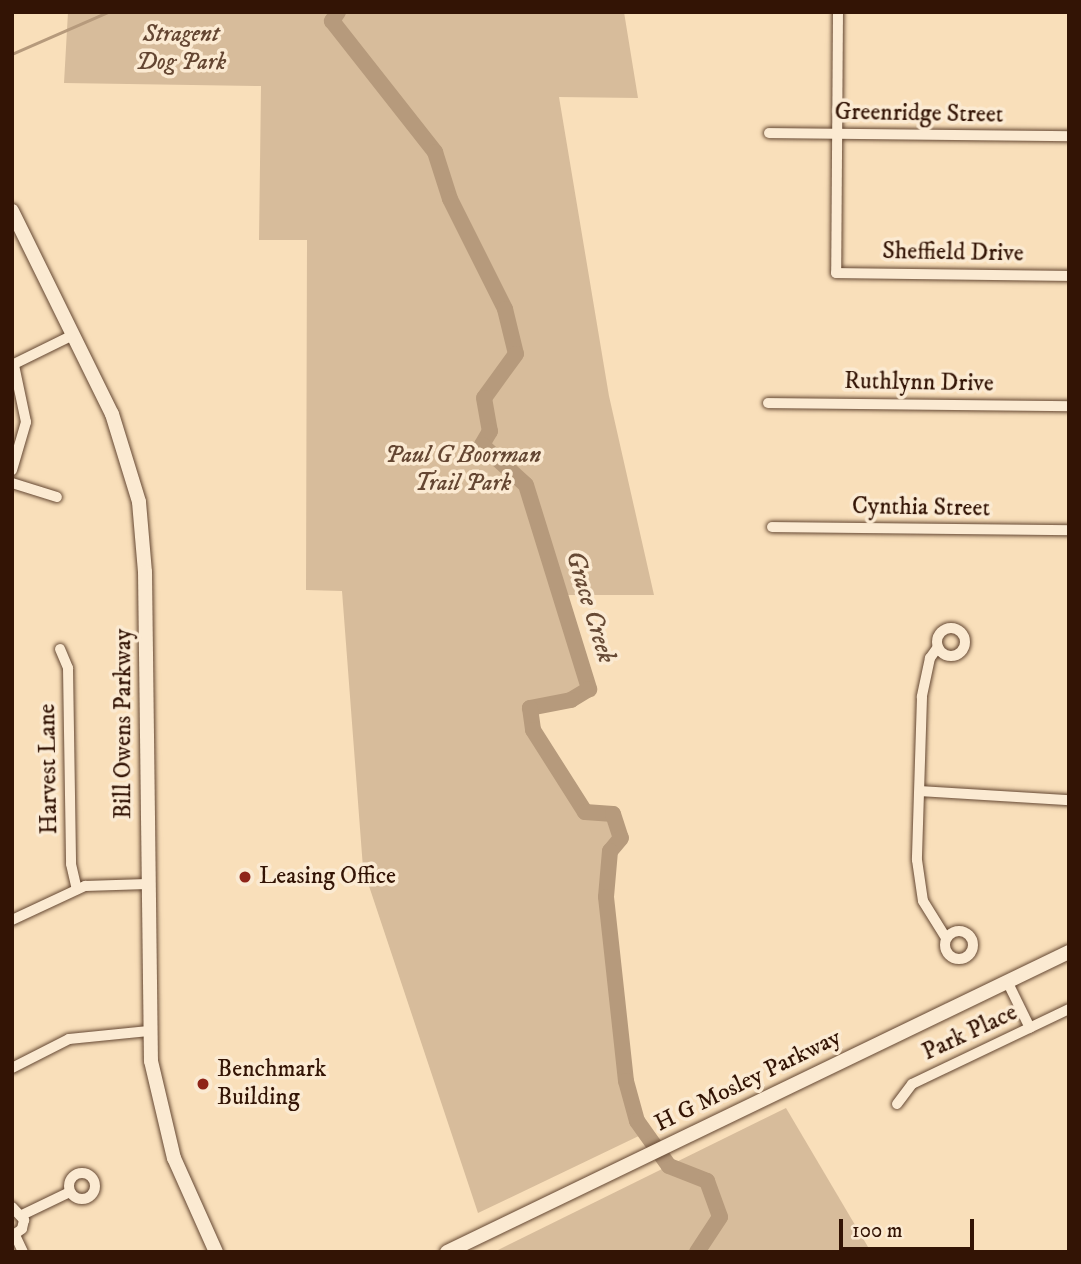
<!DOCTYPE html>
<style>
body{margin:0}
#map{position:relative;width:1081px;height:1264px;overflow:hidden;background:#f9dfba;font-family:"IM FELL DW Pica",serif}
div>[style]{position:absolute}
.green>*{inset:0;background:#d7bc9b}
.stream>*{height:2.5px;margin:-1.25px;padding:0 1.25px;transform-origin:1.25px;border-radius:1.25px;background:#b69a7c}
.river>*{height:16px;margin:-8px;padding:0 8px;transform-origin:8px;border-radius:8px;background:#b69a7c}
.roads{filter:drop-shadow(0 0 2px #644732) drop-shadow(0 0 2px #644732)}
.minor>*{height:10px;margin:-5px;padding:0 5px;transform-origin:5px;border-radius:5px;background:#fbead2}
.minor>.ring{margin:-5px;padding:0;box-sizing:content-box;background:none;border:10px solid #fbead2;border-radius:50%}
.secondary>*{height:14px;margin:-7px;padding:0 7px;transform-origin:7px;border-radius:7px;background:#fbead2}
.dots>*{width:19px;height:19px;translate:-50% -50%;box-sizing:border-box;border:4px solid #fbead2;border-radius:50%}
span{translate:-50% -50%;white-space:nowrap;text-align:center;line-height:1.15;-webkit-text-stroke:7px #fbead2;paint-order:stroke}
.park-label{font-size:24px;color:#644632;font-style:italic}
.street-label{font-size:24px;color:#331405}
.poi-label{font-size:24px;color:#331405}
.left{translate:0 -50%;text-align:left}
.water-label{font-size:26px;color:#674a35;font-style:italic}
.frame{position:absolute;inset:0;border:14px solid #331405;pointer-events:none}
.scale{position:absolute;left:839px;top:1219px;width:135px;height:32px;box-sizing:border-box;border:4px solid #331405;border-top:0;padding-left:9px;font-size:21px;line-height:24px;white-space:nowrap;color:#331405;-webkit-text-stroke:5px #fbead2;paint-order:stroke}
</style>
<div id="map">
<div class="green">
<i style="clip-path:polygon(68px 12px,624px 12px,638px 98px,559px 97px,609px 396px,654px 595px,562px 595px,589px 689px,571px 700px,530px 708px,533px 730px,585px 812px,613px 814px,621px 838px,610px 852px,606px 897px,626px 1081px,637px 1121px,645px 1133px,478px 1213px,363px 868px,342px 591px,306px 590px,307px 240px,259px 240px,261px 86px,64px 83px)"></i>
<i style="clip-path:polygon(786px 1108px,871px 1252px,494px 1252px)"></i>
</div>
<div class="stream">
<i style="left:337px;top:12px;width:1px;rotate:45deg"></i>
<i style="left:12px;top:54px;width:105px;rotate:-23.6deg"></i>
</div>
<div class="river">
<i style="left:338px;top:12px;width:11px;rotate:124deg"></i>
<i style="left:332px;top:21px;width:167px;rotate:51.8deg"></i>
<i style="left:435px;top:152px;width:49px;rotate:72.3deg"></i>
<i style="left:450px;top:199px;width:123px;rotate:63.4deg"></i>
<i style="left:505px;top:309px;width:46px;rotate:76.3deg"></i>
<i style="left:516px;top:354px;width:54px;rotate:126deg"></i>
<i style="left:484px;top:398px;width:34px;rotate:80deg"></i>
<i style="left:490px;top:431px;width:16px;rotate:120deg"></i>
<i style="left:482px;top:445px;width:59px;rotate:42.3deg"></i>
<i style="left:526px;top:485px;width:214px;rotate:72.8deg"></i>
<i style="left:589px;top:689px;width:21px;rotate:149deg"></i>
<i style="left:571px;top:700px;width:42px;rotate:169deg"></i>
<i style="left:530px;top:708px;width:22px;rotate:82deg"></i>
<i style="left:533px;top:730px;width:97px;rotate:57.6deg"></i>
<i style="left:585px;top:812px;width:28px;rotate:4deg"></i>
<i style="left:613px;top:814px;width:25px;rotate:72deg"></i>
<i style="left:621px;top:838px;width:17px;rotate:130deg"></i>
<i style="left:610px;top:851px;width:46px;rotate:95deg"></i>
<i style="left:606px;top:897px;width:185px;rotate:83.8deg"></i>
<i style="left:626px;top:1081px;width:41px;rotate:74.6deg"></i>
<i style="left:637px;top:1121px;width:55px;rotate:54.6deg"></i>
<i style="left:669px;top:1166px;width:41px;rotate:21.5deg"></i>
<i style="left:707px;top:1181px;width:38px;rotate:70deg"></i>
<i style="left:720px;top:1217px;width:42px;rotate:123.3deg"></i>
</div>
<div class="roads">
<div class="minor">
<i style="left:838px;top:12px;width:261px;rotate:90.4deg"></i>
<i style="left:836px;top:273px;width:233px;rotate:0.7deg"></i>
<i style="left:769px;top:133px;width:300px;rotate:0.6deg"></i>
<i style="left:12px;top:365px;width:68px;rotate:-26.2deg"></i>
<i style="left:768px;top:403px;width:301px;rotate:0.6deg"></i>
<i style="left:12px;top:470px;width:50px;rotate:-73.7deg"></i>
<i style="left:26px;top:422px;width:58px;rotate:-101.9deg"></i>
<i style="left:12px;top:483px;width:47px;rotate:17.3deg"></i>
<i style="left:772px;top:527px;width:297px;rotate:0.6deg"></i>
<i class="ring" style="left:937px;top:628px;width:18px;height:18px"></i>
<i style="left:938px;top:647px;width:14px;rotate:126deg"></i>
<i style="left:930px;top:658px;width:40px;rotate:102deg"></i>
<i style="left:922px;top:697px;width:163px;rotate:91.8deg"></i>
<i style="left:917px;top:860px;width:41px;rotate:81.7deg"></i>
<i style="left:923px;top:901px;width:44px;rotate:58.1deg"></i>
<i style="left:60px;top:649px;width:21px;rotate:67deg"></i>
<i style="left:68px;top:668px;width:196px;rotate:89.1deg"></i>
<i style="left:71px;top:864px;width:26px;rotate:77deg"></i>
<i style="left:920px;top:791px;width:149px;rotate:3.5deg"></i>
<i style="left:12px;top:920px;width:81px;rotate:-25deg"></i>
<i style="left:85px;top:886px;width:62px;rotate:-1.8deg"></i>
<i class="ring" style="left:945px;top:931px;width:18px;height:18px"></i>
<i style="left:1007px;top:981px;width:52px;rotate:63.9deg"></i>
<i style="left:12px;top:1068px;width:64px;rotate:-27deg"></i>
<i style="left:69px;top:1039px;width:80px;rotate:-5.7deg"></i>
<i style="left:897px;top:1104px;width:25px;rotate:-53deg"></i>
<i style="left:912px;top:1084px;width:174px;rotate:-25.5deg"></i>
<i class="ring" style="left:69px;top:1173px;width:16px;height:16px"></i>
<i style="left:12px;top:1207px;width:18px;rotate:47deg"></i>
<i style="left:24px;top:1220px;width:9px;rotate:103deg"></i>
<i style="left:22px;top:1229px;width:12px;rotate:145deg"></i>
<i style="left:22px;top:1215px;width:53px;rotate:-25.6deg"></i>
<i style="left:15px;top:1235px;width:19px;rotate:65deg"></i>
</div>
<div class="secondary">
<i style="left:12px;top:211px;width:226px;rotate:63.8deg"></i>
<i style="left:112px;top:414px;width:92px;rotate:72.9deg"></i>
<i style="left:139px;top:502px;width:70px;rotate:85.1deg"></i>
<i style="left:145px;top:572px;width:489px;rotate:89.3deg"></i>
<i style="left:151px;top:1061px;width:100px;rotate:76.7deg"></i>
<i style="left:174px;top:1158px;width:103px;rotate:65.9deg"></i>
<i style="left:447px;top:1252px;width:691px;rotate:-25.75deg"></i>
</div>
</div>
<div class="dots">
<i style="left:245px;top:877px;background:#8f2418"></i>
<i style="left:203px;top:1084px;background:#8f2418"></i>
</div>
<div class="park-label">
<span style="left:181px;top:49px">Stragent<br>Dog Park</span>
<span style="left:463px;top:470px">Paul G Boorman<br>Trail Park</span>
</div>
<div class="street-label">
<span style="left:919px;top:114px;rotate:1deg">Greenridge Street</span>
<span style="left:953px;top:253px;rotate:1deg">Sheffield Drive</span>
<span style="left:919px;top:383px;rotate:1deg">Ruthlynn Drive</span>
<span style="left:921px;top:508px;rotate:1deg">Cynthia Street</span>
<span style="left:124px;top:724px;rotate:-90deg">Bill Owens Parkway</span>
<span style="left:49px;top:769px;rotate:-91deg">Harvest Lane</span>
<span style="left:970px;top:1033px;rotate:-25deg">Park Place</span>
<span style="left:748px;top:1081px;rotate:-26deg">H G Mosley Parkway</span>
</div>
<div class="poi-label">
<span class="left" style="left:259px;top:877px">Leasing Office</span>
<span class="left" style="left:217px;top:1084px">Benchmark<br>Building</span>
</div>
<div class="water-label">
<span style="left:590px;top:607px;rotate:73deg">Grace Creek</span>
</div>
<div class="frame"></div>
<div class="scale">100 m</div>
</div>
